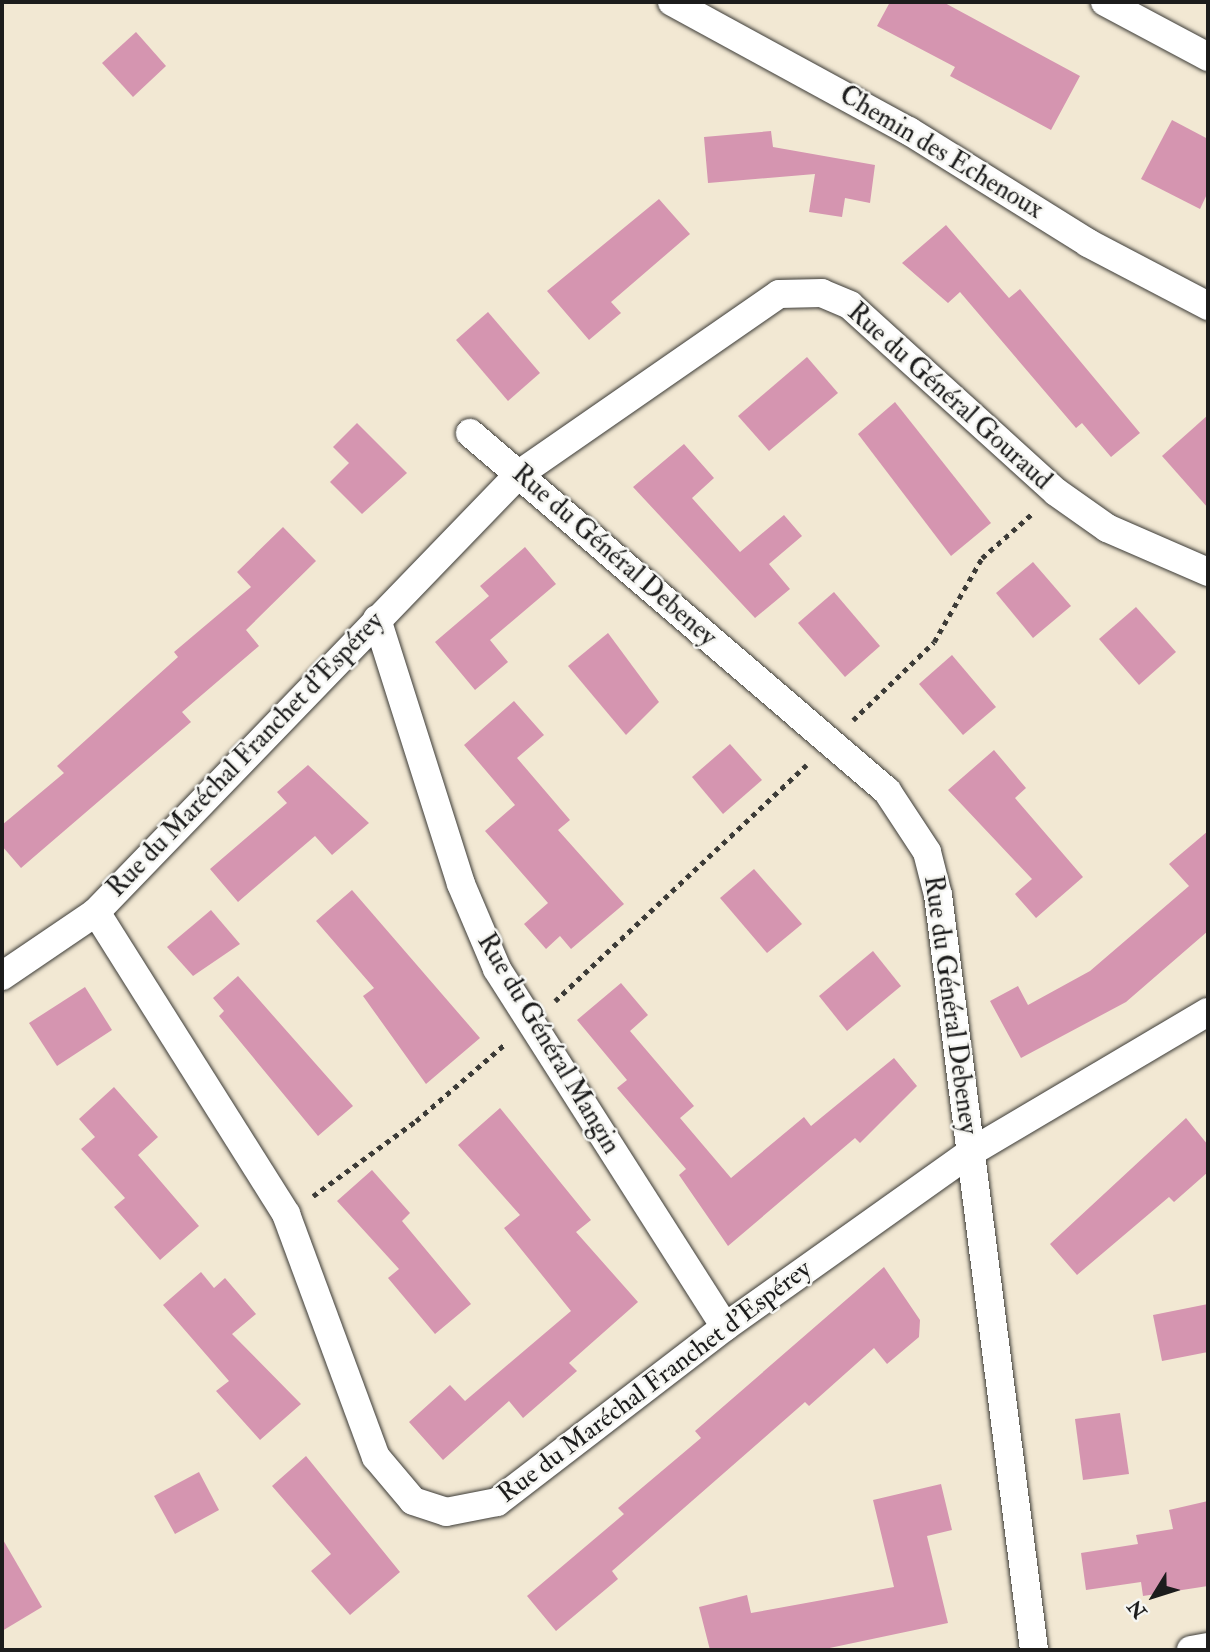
<!DOCTYPE html>
<meta charset="utf-8">
<style>
body{margin:0}
#map{position:relative;width:1210px;height:1652px;overflow:hidden;background:#f2e8d3;font-family:"IM FELL Double Pica",serif}
div>[style]{position:absolute}
.building>*{inset:0;background:#d595b0}
.path>*{height:4.5px;margin-top:-2.25px;transform-origin:0;background:repeating-linear-gradient(90deg,#3c3b37 0 5px,transparent 0 10px)}
.roads{filter:drop-shadow(0 0 2px #3c3b37) drop-shadow(0 0 2px #3c3b37)}
.street>*{height:28px;margin:-14px;padding:0 14px;transform-origin:14px;border-radius:14px;background:#fff}
span{translate:-50% -50%;white-space:nowrap;text-align:center;line-height:1.15;-webkit-text-stroke:5px #f6f6f2;paint-order:stroke}
.street-label{font-size:26px;color:#1c1c1c}
.frame{position:absolute;inset:0;border:4px solid #1c1c1c;pointer-events:none}
.north{position:absolute;left:1119px;top:1561px;width:70px;height:70px;-webkit-text-stroke:5px #f6f6f2;paint-order:stroke;rotate:232deg;font-size:19px;font-weight:700;line-height:28px;text-align:center;color:#1c1c1c}
.north::after{content:'';display:block;margin:auto;width:24px;height:32px;background:#1c1c1c;clip-path:polygon(50% 0,100% 100%,50% 72%,0 100%)}
</style>
<div id="map">
<div class="building">
<i style="clip-path:polygon(890px 2px,943px 2px,1080px 76px,1051px 130px,950px 76px,955px 67px,877px 26px)"></i>
<i style="clip-path:polygon(136px 32px,166px 66px,133px 97px,102px 63px)"></i>
<i style="clip-path:polygon(1172px 120px,1208px 139px,1208px 192px,1200px 209px,1141px 179px)"></i>
<i style="clip-path:polygon(771px 131px,773px 147px,875px 165px,870px 203px,845px 198px,842px 217px,809px 212px,815px 174px,708px 183px,704px 137px)"></i>
<i style="clip-path:polygon(659px 199px,690px 234px,611px 302px,621px 313px,589px 340px,547px 291px)"></i>
<i style="clip-path:polygon(946px 225px,1009px 298px,1020px 289px,1140px 433px,1111px 457px,1082px 423px,1076px 428px,960px 292px,948px 303px,902px 263px)"></i>
<i style="clip-path:polygon(488px 312px,540px 373px,508px 401px,456px 340px)"></i>
<i style="clip-path:polygon(807px 357px,838px 393px,769px 451px,738px 416px)"></i>
<i style="clip-path:polygon(895px 402px,991px 523px,951px 556px,858px 434px)"></i>
<i style="clip-path:polygon(1208px 415px,1208px 508px,1162px 456px)"></i>
<i style="clip-path:polygon(357px 423px,407px 473px,362px 514px,330px 482px,349px 463px,333px 447px)"></i>
<i style="clip-path:polygon(684px 444px,714px 478px,692px 498px,740px 552px,784px 515px,802px 536px,769px 564px,790px 589px,755px 618px,633px 487px)"></i>
<i style="clip-path:polygon(283px 527px,316px 561px,246px 630px,259px 646px,182px 712px,191px 722px,21px 868px,2px 846px,2px 825px,64px 773px,57px 766px,178px 657px,174px 652px,251px 587px,237px 572px)"></i>
<i style="clip-path:polygon(525px 547px,556px 584px,490px 640px,508px 662px,475px 690px,435px 642px,489px 596px,480px 586px)"></i>
<i style="clip-path:polygon(1033px 562px,1071px 606px,1033px 638px,996px 593px)"></i>
<i style="clip-path:polygon(834px 592px,880px 646px,845px 677px,798px 623px)"></i>
<i style="clip-path:polygon(1136px 607px,1176px 652px,1139px 685px,1099px 639px)"></i>
<i style="clip-path:polygon(608px 633px,659px 702px,626px 735px,568px 666px)"></i>
<i style="clip-path:polygon(952px 655px,996px 707px,963px 735px,919px 684px)"></i>
<i style="clip-path:polygon(514px 701px,544px 735px,517px 758px,570px 820px,558px 830px,624px 904px,571px 949px,560px 936px,546px 949px,524px 924px,548px 903px,485px 831px,515px 805px,464px 745px)"></i>
<i style="clip-path:polygon(730px 744px,762px 780px,723px 814px,692px 777px)"></i>
<i style="clip-path:polygon(994px 750px,1026px 788px,1015px 798px,1083px 877px,1036px 918px,1015px 894px,1032px 879px,948px 790px)"></i>
<i style="clip-path:polygon(308px 765px,369px 823px,332px 855px,315px 836px,238px 902px,210px 869px,287px 803px,277px 792px)"></i>
<i style="clip-path:polygon(1208px 831px,1208px 931px,1126px 1002px,1021px 1058px,990px 1001px,1018px 986px,1028px 1005px,1090px 971px,1189px 886px,1169px 864px)"></i>
<i style="clip-path:polygon(754px 869px,802px 924px,767px 953px,720px 898px)"></i>
<i style="clip-path:polygon(352px 890px,480px 1038px,426px 1084px,363px 996px,374px 988px,316px 921px)"></i>
<i style="clip-path:polygon(211px 910px,240px 944px,193px 976px,167px 947px)"></i>
<i style="clip-path:polygon(873px 951px,901px 986px,847px 1031px,819px 996px)"></i>
<i style="clip-path:polygon(238px 976px,353px 1106px,318px 1136px,219px 1016px,224px 1011px,213px 998px)"></i>
<i style="clip-path:polygon(621px 983px,648px 1015px,630px 1031px,694px 1106px,680px 1118px,731px 1178px,804px 1117px,811px 1126px,894px 1058px,917px 1086px,860px 1143px,855px 1138px,728px 1246px,679px 1175px,686px 1169px,617px 1088px,627px 1080px,577px 1020px)"></i>
<i style="clip-path:polygon(85px 987px,112px 1030px,57px 1066px,29px 1023px)"></i>
<i style="clip-path:polygon(114px 1087px,158px 1137px,138px 1155px,199px 1226px,160px 1260px,114px 1207px,125px 1198px,81px 1149px,95px 1137px,79px 1119px)"></i>
<i style="clip-path:polygon(500px 1108px,591px 1220px,576px 1232px,638px 1302px,569px 1363px,577px 1371px,523px 1418px,509px 1401px,443px 1460px,409px 1422px,450px 1385px,465px 1401px,571px 1311px,504px 1228px,520px 1215px,458px 1145px)"></i>
<i style="clip-path:polygon(1186px 1118px,1208px 1145px,1208px 1172px,1174px 1202px,1169px 1197px,1077px 1275px,1050px 1244px)"></i>
<i style="clip-path:polygon(372px 1170px,410px 1213px,402px 1221px,471px 1304px,435px 1334px,388px 1278px,399px 1269px,337px 1201px)"></i>
<i style="clip-path:polygon(884px 1267px,920px 1320px,919px 1337px,887px 1364px,874px 1348px,809px 1406px,805px 1402px,612px 1571px,618px 1579px,556px 1631px,527px 1596px,624px 1514px,618px 1508px,701px 1438px,695px 1431px)"></i>
<i style="clip-path:polygon(201px 1272px,214px 1288px,225px 1278px,256px 1314px,232px 1334px,301px 1404px,260px 1440px,216px 1391px,229px 1381px,163px 1305px)"></i>
<i style="clip-path:polygon(1208px 1304px,1208px 1352px,1162px 1361px,1153px 1315px)"></i>
<i style="clip-path:polygon(1120px 1413px,1129px 1474px,1083px 1480px,1075px 1419px)"></i>
<i style="clip-path:polygon(306px 1456px,400px 1572px,350px 1615px,311px 1571px,331px 1554px,272px 1486px)"></i>
<i style="clip-path:polygon(199px 1472px,219px 1510px,175px 1534px,154px 1496px)"></i>
<i style="clip-path:polygon(941px 1484px,952px 1530px,927px 1536px,948px 1623px,820px 1650px,710px 1650px,699px 1607px,747px 1595px,751px 1613px,894px 1587px,873px 1500px)"></i>
<i style="clip-path:polygon(1208px 1501px,1208px 1586px,1143px 1596px,1141px 1582px,1086px 1590px,1081px 1553px,1138px 1544px,1136px 1535px,1173px 1529px,1169px 1510px)"></i>
<i style="clip-path:polygon(2px 1538px,42px 1607px,2px 1631px)"></i>
</div>
<div class="path">
<i style="left:853px;top:720px;width:112px;rotate:-43.9deg"></i>
<i style="left:934px;top:642px;width:97px;rotate:-60.3deg"></i>
<i style="left:982px;top:558px;width:69px;rotate:-41.5deg"></i>
<i style="left:555px;top:1001px;width:345px;rotate:-43.2deg"></i>
<i style="left:313px;top:1196px;width:127px;rotate:-36.1deg"></i>
<i style="left:416px;top:1121px;width:119px;rotate:-40.9deg"></i>
</div>
<div class="roads">
<div class="street">
<i style="left:672px;top:2px;width:270px;rotate:28.6deg"></i>
<i style="left:909px;top:131px;width:211px;rotate:32deg"></i>
<i style="left:1088px;top:243px;width:136px;rotate:27.7deg"></i>
<i style="left:1105px;top:2px;width:117px;rotate:28.1deg"></i>
<i style="left:470px;top:433px;width:550px;rotate:40.65deg"></i>
<i style="left:887px;top:791px;width:73px;rotate:56.7deg"></i>
<i style="left:927px;top:852px;width:44px;rotate:75.7deg"></i>
<i style="left:938px;top:895px;width:761px;rotate:82.75deg"></i>
<i style="left:1208px;top:572px;width:110px;rotate:-156.5deg"></i>
<i style="left:1107px;top:528px;width:62px;rotate:-144.8deg"></i>
<i style="left:1056px;top:492px;width:278px;rotate:-137.8deg"></i>
<i style="left:850px;top:305px;width:30px;rotate:-157deg"></i>
<i style="left:822px;top:293px;width:43px;rotate:178.7deg"></i>
<i style="left:779px;top:294px;width:316px;rotate:145.3deg"></i>
<i style="left:519px;top:474px;width:609px;rotate:134deg"></i>
<i style="left:96px;top:912px;width:357px;rotate:57.8deg"></i>
<i style="left:286px;top:1214px;width:259px;rotate:69.7deg"></i>
<i style="left:376px;top:1457px;width:57px;rotate:49.9deg"></i>
<i style="left:413px;top:1501px;width:35px;rotate:18deg"></i>
<i style="left:446px;top:1512px;width:52px;rotate:-11.1deg"></i>
<i style="left:497px;top:1502px;width:287px;rotate:-37.5deg"></i>
<i style="left:725px;top:1327px;width:302px;rotate:-35.4deg"></i>
<i style="left:971px;top:1152px;width:275px;rotate:-30.6deg"></i>
<i style="left:377px;top:619px;width:278px;rotate:72.4deg"></i>
<i style="left:461px;top:884px;width:92px;rotate:67deg"></i>
<i style="left:497px;top:969px;width:424px;rotate:57.5deg"></i>
<i style="left:2px;top:976px;width:114px;rotate:-34.2deg"></i>
<i style="left:1191px;top:1650px;width:17px;rotate:-10deg"></i>
</div>
</div>
<div class="street-label">
<span style="left:941px;top:153px;rotate:31deg">Chemin des Echenoux</span>
<span style="left:949px;top:397px;rotate:42deg">Rue du Général Gouraud</span>
<span style="left:614px;top:556px;rotate:41deg">Rue du Général Debeney</span>
<span style="left:246px;top:755px;rotate:-46deg">Rue du Maréchal Franchet d'Espérey</span>
<span style="left:950px;top:1005px;rotate:82deg">Rue du Général Debeney</span>
<span style="left:548px;top:1044px;rotate:59deg">Rue du Général Mangin</span>
<span style="left:655px;top:1382px;rotate:-37deg">Rue du Maréchal Franchet d'Espérey</span>
</div>
<div class="frame"></div>
<div class="north">N</div>
</div>
